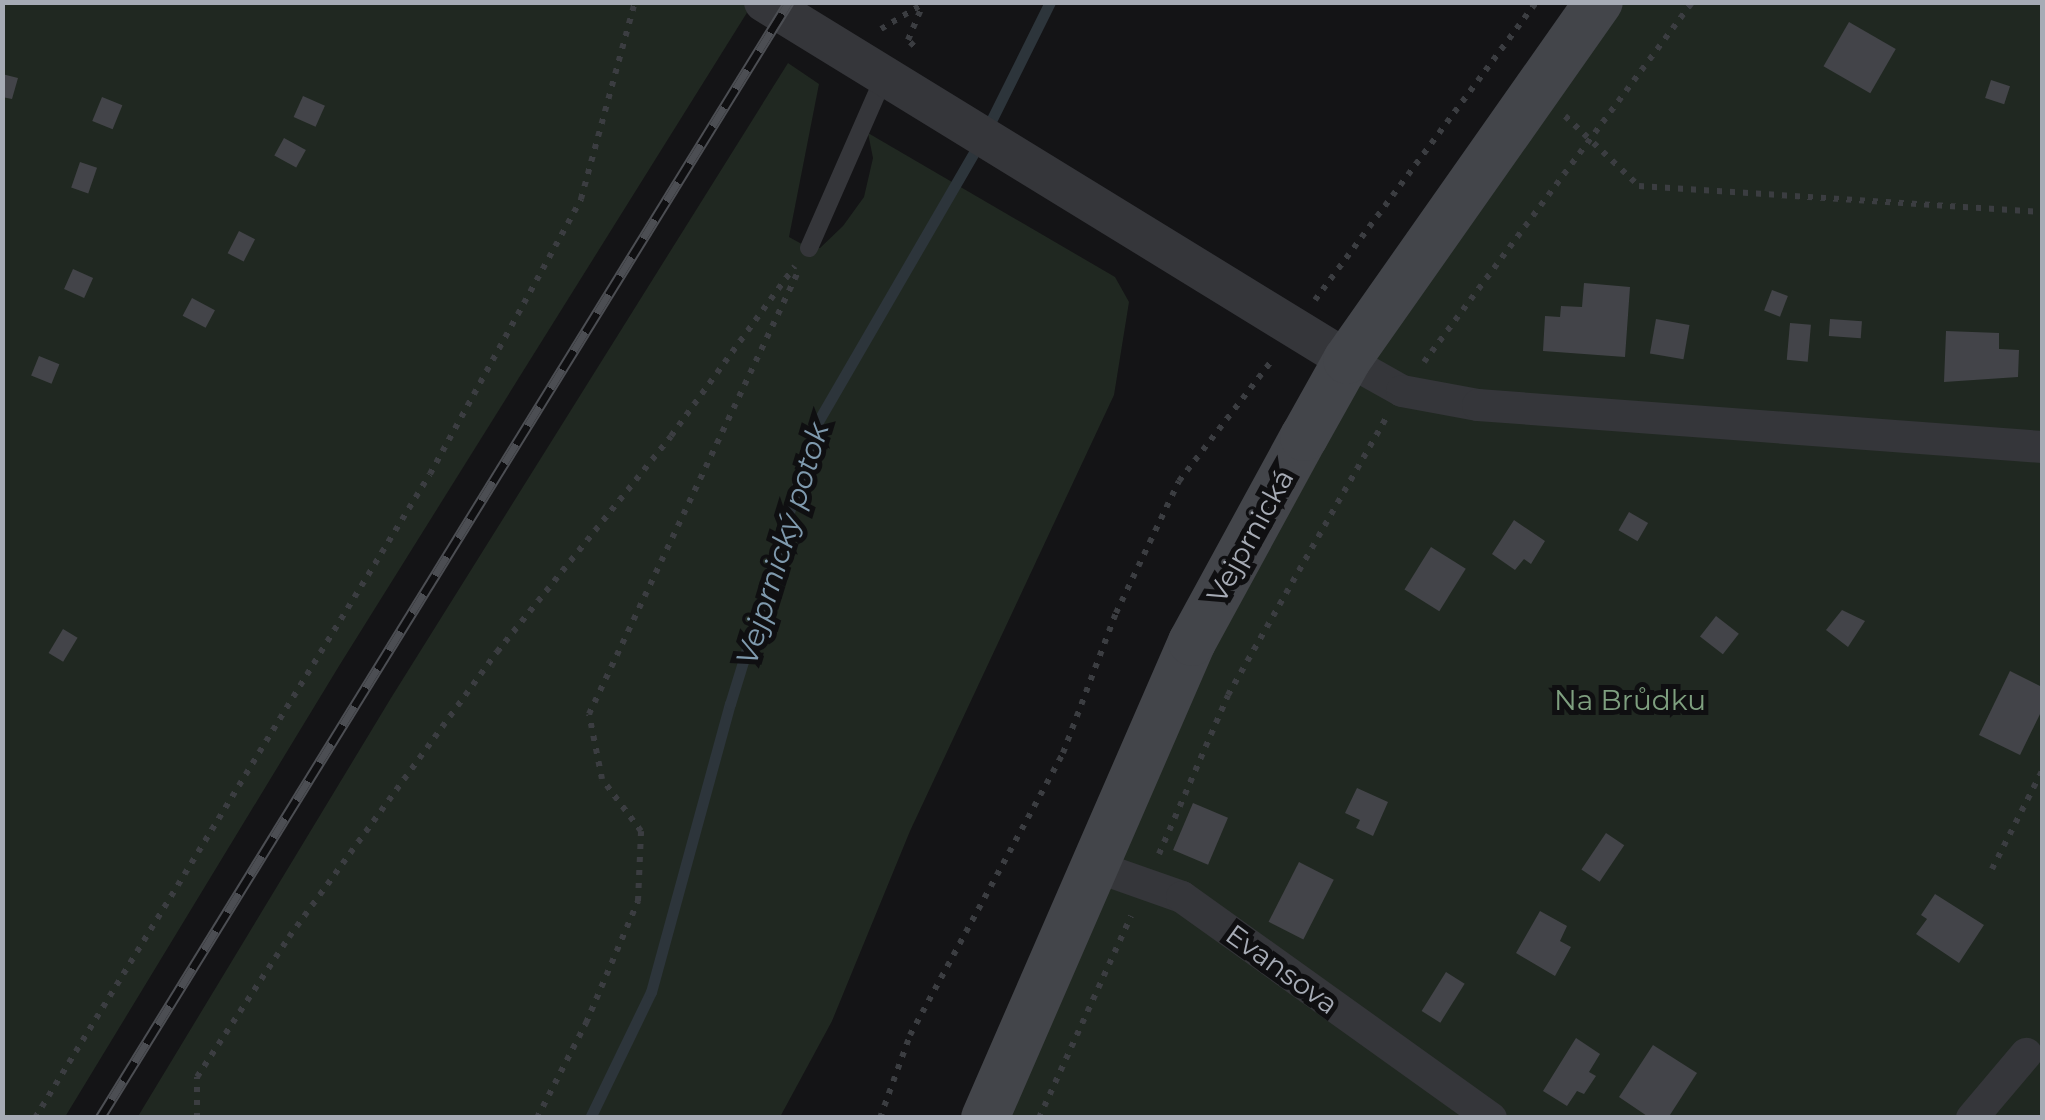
<!DOCTYPE html>
<html>
<head>
<meta charset="utf-8">
<style>
	body { margin:0 }
	#map { position:relative; width:2045px; height:1120px; overflow:hidden; background:#141416; font-family:Montserrat,sans-serif }
	div>[style] { position:absolute }
	[style*='--x'] { left:calc(var(--x)*1px); top:calc(var(--y)*1px); width:calc(var(--w)*1px); rotate:calc(var(--a)*1deg) }
	.green>* { inset:0; background:#202821 }
	.stream>* { height:11px; margin:-5.5px; padding:0 5.5px; transform-origin:5.5px; border-radius:5.5px; background:#2d353b }
	.building>* { inset:0; background:#434449; transform-origin:0 0 }
	.path>* { height:6px; margin-top:-3px; transform-origin:0; background:repeating-linear-gradient(90deg,#3b3d41 0 5px,transparent 0 13px) }
	.service>* { height:18px; margin:-9px; padding:0 9px; transform-origin:9px; border-radius:9px; background:#35363a }
	.minor>* { height:32px; margin:-16px; padding:0 16px; transform-origin:16px; border-radius:16px; background:#35363a }
	.tertiary>* { height:40px; margin:-20px; padding:0 20px; transform-origin:20px; border-radius:20px; background:#35363a }
	.secondary>* { height:48px; margin:-24px; padding:0 24px; transform-origin:24px; border-radius:24px; background:#43454a }
	.rail>* { height:11px; margin-top:-5.5px; transform-origin:0; background:repeating-linear-gradient(90deg,#0f0f11 0 22px,#4c4e53 0 44px); box-sizing:border-box; border-block:2px solid #4c4e53 }
	span { translate:-50% -50%; white-space:nowrap; text-align:center; line-height:1.15; -webkit-text-stroke:10px #0f0f11; paint-order:stroke }
	.street-label { font-size:28px; color:#a6abb5 }
	.park-label { font-size:28px; color:#7e9f7f }
	.water-label { font-size:30px; color:#7f9aae; font-style:italic }
	.frame { position:absolute; inset:0; border:5px solid #a6abb5; pointer-events:none }
</style>
</head>
<body>
<div id="map">
	<div class="green">
		<div style="clip-path:polygon(2px 3px,753px 3px,339px 666px,65px 1117px,3px 1117px)"></div>
		<div style="clip-path:polygon(1599px 3px,2042px 3px,2042px 1117px,985px 1118px,1192px 642px)"></div>
		<div style="clip-path:polygon(788px 63px,819px 84px,789px 237px,809px 248px,820px 248px,843px 226px,864px 197px,873px 158px,868px 133px,1115px 277px,1129px 302px,1114px 395px,910px 831px,832px 1021px,780px 1117px,137px 1118px,391px 698px)"></div>
	</div>
	<div class="stream">
		<div style="--x:590;--y:1118;--w:140;--a:-64.2"></div>
		<div style="--x:651;--y:992;--w:299;--a:-74.7"></div>
		<div style="--x:730;--y:704;--w:292;--a:-72.9"></div>
		<div style="--x:816;--y:425;--w:337;--a:-59.9"></div>
		<div style="--x:985;--y:133;--w:146;--a:-63.6"></div>
	</div>
	<div class="building">
		<div style="left:1849px;top:22px;width:54px;height:51px;rotate:30deg"></div>
		<div style="clip-path:polygon(2px 74px,18px 78px,12px 99px,2px 97px)"></div>
		<div style="left:1991px;top:80px;width:20px;height:19px;rotate:18deg"></div>
		<div style="left:303px;top:96px;width:24px;height:23px;rotate:24deg"></div>
		<div style="left:102px;top:97px;width:22px;height:26px;rotate:22deg"></div>
		<div style="left:284px;top:138px;width:25px;height:20px;rotate:29deg"></div>
		<div style="left:80px;top:162px;width:18px;height:27px;rotate:19deg"></div>
		<div style="left:239px;top:231px;width:18px;height:25px;rotate:27deg"></div>
		<div style="left:73px;top:269px;width:22px;height:22px;rotate:24deg"></div>
		<div style="clip-path:polygon(1584px 283px,1630px 287px,1625px 357px,1543px 351px,1545px 316px,1560px 317px,1561px 306px,1582px 307px)"></div>
		<div style="left:1772px;top:290px;width:17px;height:22px;rotate:21deg"></div>
		<div style="left:192px;top:298px;width:26px;height:20px;rotate:28deg"></div>
		<div style="left:1656px;top:319px;width:34px;height:35px;rotate:10deg"></div>
		<div style="left:1830px;top:319px;width:32px;height:17px;rotate:4deg"></div>
		<div style="left:1790px;top:323px;width:21px;height:37px;rotate:5deg"></div>
		<div style="clip-path:polygon(1946px 331px,1999px 333px,1999px 349px,2019px 350px,2018px 377px,1944px 382px)"></div>
		<div style="left:39px;top:356px;width:22px;height:21px;rotate:22deg"></div>
		<div style="left:1629px;top:512px;width:22px;height:21px;rotate:30deg"></div>
		<div style="clip-path:polygon(1514px 520px,1545px 541px,1531px 564px,1524px 559px,1515px 570px,1492px 554px)"></div>
		<div style="left:1431px;top:547px;width:41px;height:50px;rotate:32deg"></div>
		<div style="clip-path:polygon(1842px 610px,1865px 621px,1848px 647px,1826px 630px)"></div>
		<div style="left:1716px;top:616px;width:29px;height:26px;rotate:38deg"></div>
		<div style="left:63px;top:629px;width:17px;height:28px;rotate:31deg"></div>
		<div style="clip-path:polygon(2010px 671px,2042px 687px,2042px 710px,2020px 755px,1979px 735px)"></div>
		<div style="clip-path:polygon(1357px 788px,1388px 802px,1373px 836px,1356px 828px,1360px 820px,1345px 813px)"></div>
		<div style="left:1193px;top:803px;width:38px;height:51px;rotate:23deg"></div>
		<div style="left:1606px;top:833px;width:22px;height:44px;rotate:34deg"></div>
		<div style="left:1299px;top:862px;width:39px;height:67px;rotate:27deg"></div>
		<div style="clip-path:polygon(1935px 894px,1984px 925px,1959px 963px,1916px 934px,1927px 919px,1921px 915px)"></div>
		<div style="clip-path:polygon(1540px 911px,1567px 926px,1560px 941px,1571px 947px,1555px 976px,1516px 953px)"></div>
		<div style="left:1446px;top:972px;width:22px;height:46px;rotate:32deg"></div>
		<div style="clip-path:polygon(1576px 1038px,1600px 1054px,1589px 1072px,1596px 1076px,1584px 1094px,1577px 1091px,1567px 1106px,1543px 1091px)"></div>
		<div style="clip-path:polygon(1653px 1045px,1697px 1073px,1668px 1118px,1650px 1118px,1619px 1097px)"></div>
	</div>
	<div class="path">
		<div style="--x:881;--y:29;--w:47;--a:-31"></div>
		<div style="--x:914;--y:46;--w:8;--a:-135"></div>
		<div style="--x:908;--y:40;--w:41;--a:-67.2"></div>
		<div style="--x:1565;--y:116;--w:102;--a:43.4"></div>
		<div style="--x:1639;--y:186;--w:404;--a:3.7"></div>
		<div style="--x:1315;--y:300;--w:371;--a:-53.4"></div>
		<div style="--x:1424;--y:362;--w:449;--a:-53.3"></div>
		<div style="--x:1159;--y:854;--w:173;--a:-66.5"></div>
		<div style="--x:1228;--y:695;--w:319;--a:-60.3"></div>
		<div style="--x:1992;--y:869;--w:110;--a:-63"></div>
		<div style="--x:35;--y:1118;--w:755;--a:-58.48"></div>
		<div style="--x:430;--y:474;--w:314;--a:-61.2"></div>
		<div style="--x:581;--y:199;--w:204;--a:-74.7"></div>
		<div style="--x:197;--y:1118;--w:41;--a:-90"></div>
		<div style="--x:197;--y:1077;--w:168;--a:-56.7"></div>
		<div style="--x:289;--y:937;--w:353;--a:-53.9"></div>
		<div style="--x:497;--y:652;--w:277;--a:-51.1"></div>
		<div style="--x:671;--y:436;--w:210;--a:-53.9"></div>
		<div style="--x:537;--y:1118;--w:107;--a:-62.7"></div>
		<div style="--x:586;--y:1023;--w:133;--a:-66.9"></div>
		<div style="--x:638;--y:901;--w:70;--a:-87.5"></div>
		<div style="--x:641;--y:831;--w:65;--a:-126.9"></div>
		<div style="--x:602;--y:779;--w:66;--a:-101.3"></div>
		<div style="--x:589;--y:714;--w:489;--a:-64.7"></div>
		<div style="--x:880;--y:1118;--w:88;--a:-70.1"></div>
		<div style="--x:910;--y:1035;--w:321;--a:-61.5"></div>
		<div style="--x:1063;--y:753;--w:150;--a:-69.3"></div>
		<div style="--x:1116;--y:613;--w:146;--a:-64.5"></div>
		<div style="--x:1179;--y:481;--w:154;--a:-52.4"></div>
		<div style="--x:1039;--y:1118;--w:222;--a:-65.5"></div>
	</div>
	<div class="service">
		<div style="--x:809;--y:248;--w:189;--a:-66.3"></div>
	</div>
	<div class="minor">
		<div style="--x:1347;--y:360;--w:63;--a:29.4"></div>
		<div style="--x:1402;--y:391;--w:77;--a:10.4"></div>
		<div style="--x:1478;--y:405;--w:566;--a:4.26"></div>
		<div style="--x:1094;--y:866;--w:93;--a:19.4"></div>
		<div style="--x:1182;--y:897;--w:380;--a:35.6"></div>
		<div style="--x:1972;--y:1118;--w:84;--a:-49.8"></div>
	</div>
	<div class="tertiary">
		<div style="--x:764;--y:2;--w:684;--a:31.55"></div>
	</div>
	<div class="secondary">
		<div style="--x:985;--y:1118;--w:519;--a:-66.5"></div>
		<div style="--x:1192;--y:642;--w:234;--a:-61.4"></div>
		<div style="--x:1304;--y:437;--w:88;--a:-60.8"></div>
		<div style="--x:1347;--y:360;--w:438;--a:-54.9"></div>
	</div>
	<div class="rail">
		<div style="--x:100;--y:1118;--w:1312;--a:-58.31"></div>
	</div>
	<div class="street-label">
		<span style="left:1250px;top:536px;rotate:-61deg">Vejprnická</span>
		<span style="left:1282px;top:969px;rotate:36deg">Evansova</span>
	</div>
	<div class="park-label">
		<span style="left:1630px;top:700px">Na Brůdku</span>
	</div>
	<div class="water-label">
		<span style="left:783px;top:544px;rotate:-73deg">Vejprnický potok</span>
	</div>
	<div class="frame"></div>
</div>
</body>
</html>
